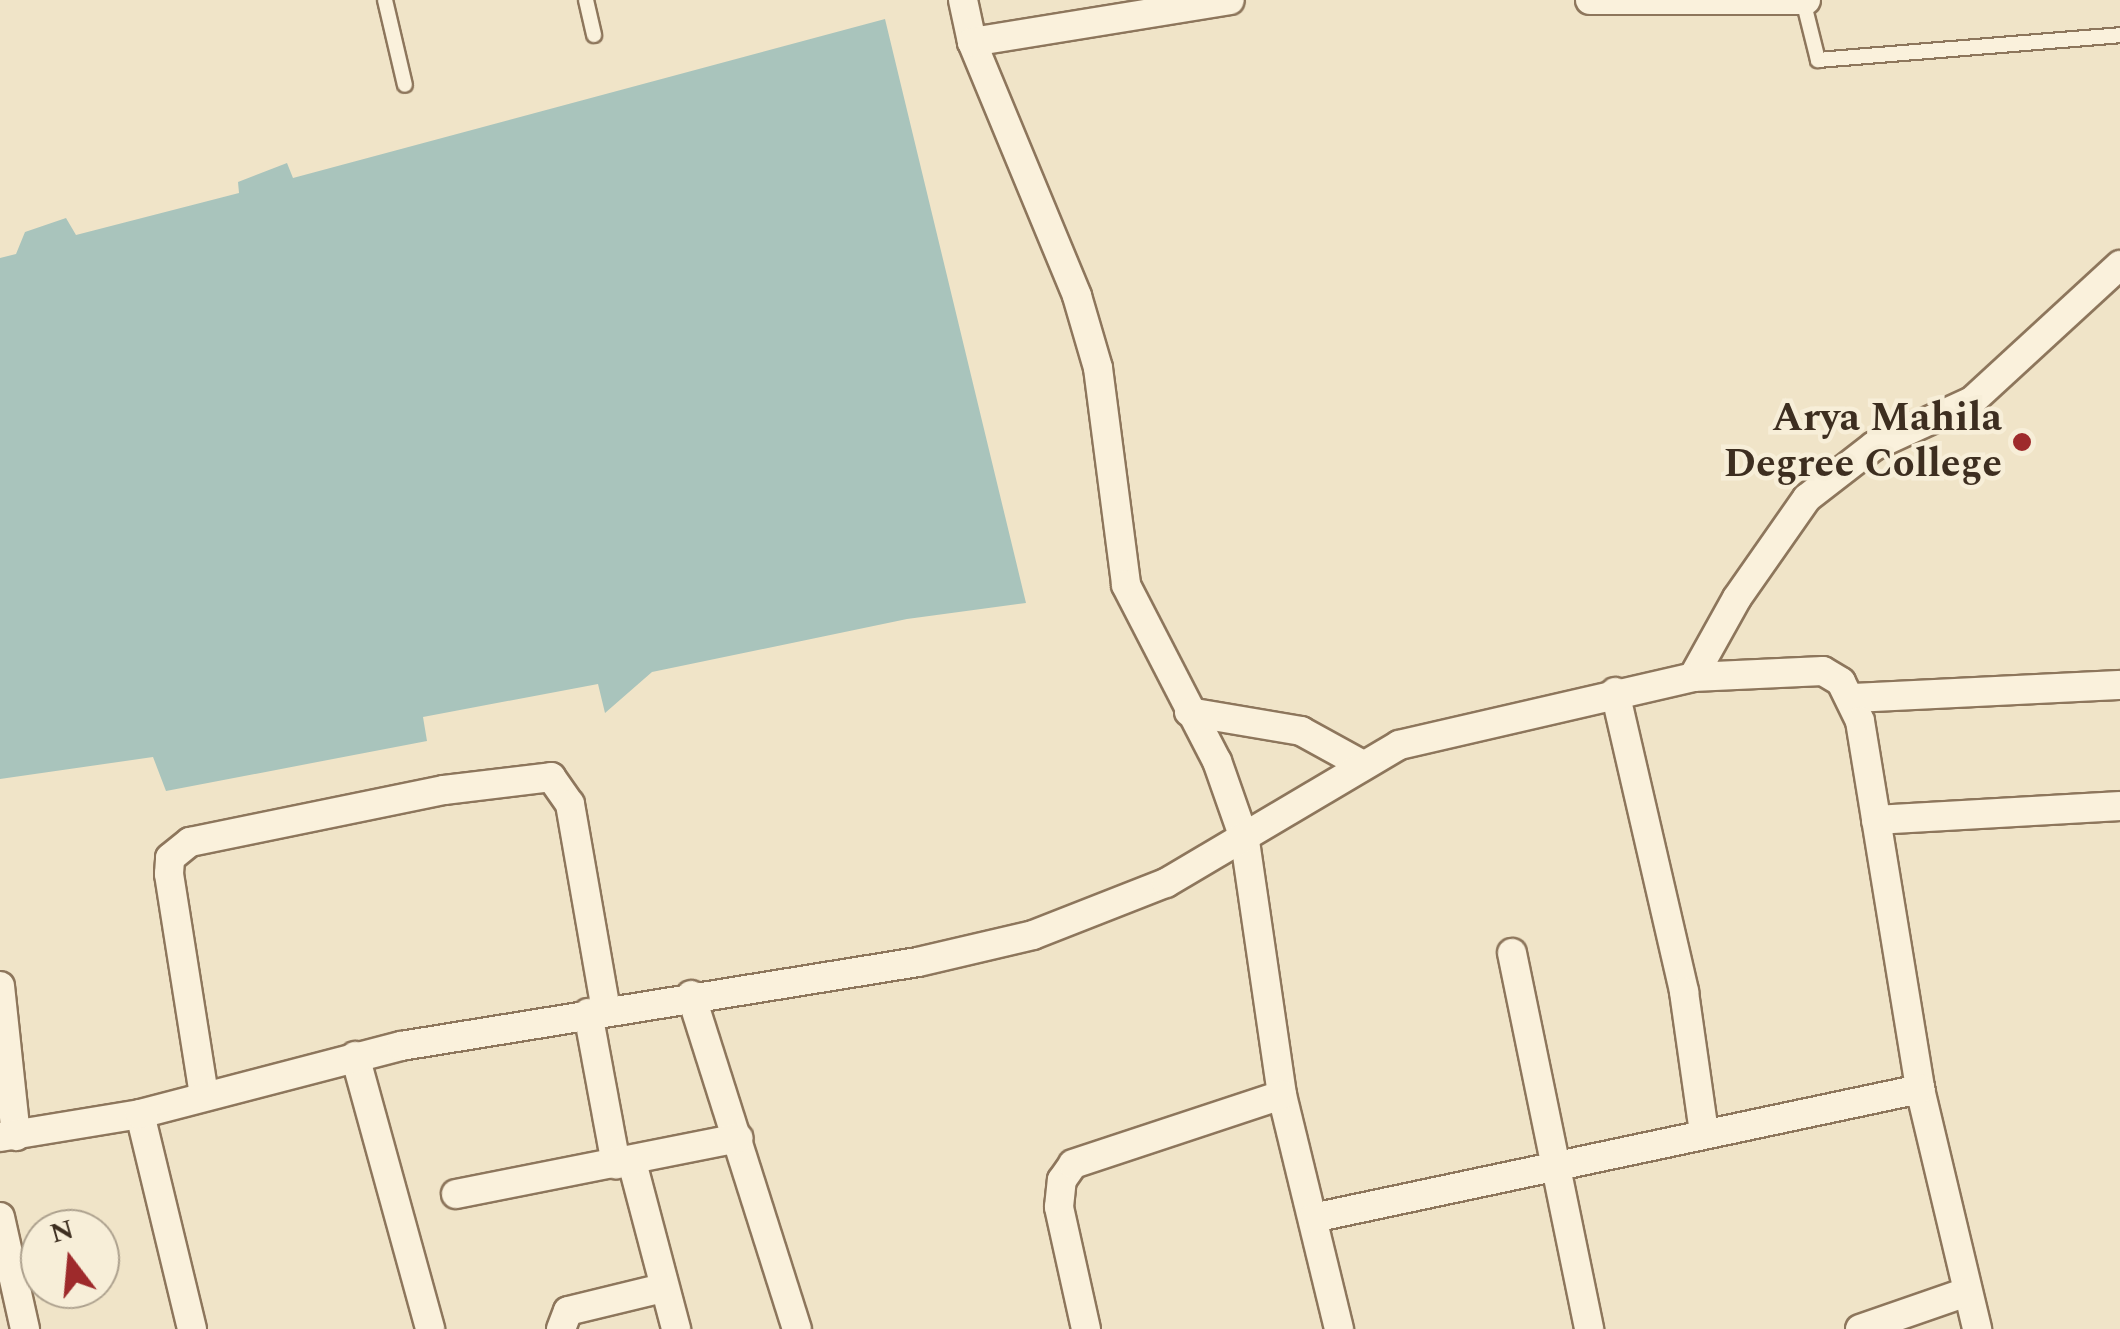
<!DOCTYPE html>
<html>
<head>
<meta charset="utf-8">
<style>
	body { margin:0 }
	#map { position:relative; width:2120px; height:1329px; overflow:hidden; background:#f0e4c8; font-family:Spectral,serif }
	div>[style] { position:absolute }
	[style*='--x'] { left:calc(var(--x)*1px); top:calc(var(--y)*1px); width:calc(var(--w)*1px); rotate:calc(var(--a)*1deg) }
	.water>* { inset:0; background:#a9c4bc }
	.roads { filter:drop-shadow(2px 0 #8d765c) drop-shadow(-2px 0 #8d765c) drop-shadow(0 2px #8d765c) drop-shadow(0 -2px #8d765c) }
	.lane>* { height:14px; margin:-7px; padding:0 7px; transform-origin:7px; border-radius:7px; background:#faf1dc }
	.street>* { height:28px; margin:-14px; padding:0 14px; transform-origin:14px; border-radius:14px; background:#faf1dc }
	.dots>* { width:28px; height:28px; translate:-50% -50%; box-sizing:border-box; border:5px solid #f7eed8; border-radius:50% }
	span { translate:-50% -50%; white-space:nowrap; text-align:center; line-height:1.15; -webkit-text-stroke:9px #f7eed8; paint-order:stroke }
	.poi-label { font-size:40px; color:#3d2e20; font-weight:700 }
	.right { translate:-100% -50%; text-align:right }
	.north { position:absolute; left:20px; top:1209px; width:100px; height:100px; box-sizing:border-box; background:#f7eed8; border:2px solid #ada18e; border-radius:50%; rotate:344deg; font-size:28px; font-weight:700; line-height:40px; text-align:center; color:#3d2e20 }
	.north::after { content:''; display:block; margin:auto; width:35px; height:45px; background:#9e2a2b; clip-path:polygon(50% 0,100% 100%,50% 72%,0 100%) }
</style>
</head>
<body>
<div id="map">
	<div class="water">
		<div style="clip-path:polygon(885px 19px,1026px 603px,907px 619px,652px 672px,605px 713px,598px 684px,423px 717px,427px 741px,166px 791px,153px 757px,0 779px,0 258px,16px 254px,25px 232px,66px 218px,76px 235px,239px 193px,238px 182px,287px 163px,293px 178px)"></div>
	</div>
	<div class="roads">
		<div class="lane">
			<div style="--x:385;--y:0;--w:87;--a:76.8"></div>
			<div style="--x:586;--y:0;--w:36;--a:77"></div>
			<div style="--x:1803;--y:0;--w:62;--a:76"></div>
			<div style="--x:1818;--y:60;--w:303;--a:-4.7"></div>
		</div>
		<div class="street">
			<div style="--x:963;--y:0;--w:43;--a:77.9"></div>
			<div style="--x:972;--y:42;--w:275;--a:67.5"></div>
			<div style="--x:1077;--y:296;--w:75;--a:73.7"></div>
			<div style="--x:1098;--y:368;--w:219;--a:82.6"></div>
			<div style="--x:1126;--y:585;--w:198;--a:62.7"></div>
			<div style="--x:1217;--y:761;--w:85;--a:70.7"></div>
			<div style="--x:1245;--y:841;--w:257;--a:81.7"></div>
			<div style="--x:1282;--y:1095;--w:241;--a:76.3"></div>
			<div style="--x:1590;--y:0;--w:216;--a:0"></div>
			<div style="--x:972;--y:42;--w:261;--a:-9.2"></div>
			<div style="--x:1693;--y:677;--w:90;--a:-60.9"></div>
			<div style="--x:1737;--y:598;--w:122;--a:-55"></div>
			<div style="--x:1807;--y:498;--w:85;--a:-37.8"></div>
			<div style="--x:1874;--y:446;--w:108;--a:-24.7"></div>
			<div style="--x:1972;--y:401;--w:201;--a:-42.6"></div>
			<div style="--x:1615;--y:692;--w:308;--a:77"></div>
			<div style="--x:1684;--y:992;--w:142;--a:81.9"></div>
			<div style="--x:1852;--y:698;--w:268;--a:-2.8"></div>
			<div style="--x:1189;--y:712;--w:114;--a:9.6"></div>
			<div style="--x:1301;--y:731;--w:68;--a:28.8"></div>
			<div style="--x:1876;--y:820;--w:244;--a:-3.3"></div>
			<div style="--x:1512;--y:953;--w:384;--a:78.4"></div>
			<div style="--x:0;--y:986;--w:151;--a:83.9"></div>
			<div style="--x:691;--y:995;--w:350;--a:72.4"></div>
			<div style="--x:588;--y:1013;--w:154;--a:79.5"></div>
			<div style="--x:355;--y:1056;--w:283;--a:74.6"></div>
			<div style="--x:204;--y:1095;--w:224;--a:-99"></div>
			<div style="--x:169;--y:874;--w:16;--a:-86"></div>
			<div style="--x:170;--y:858;--w:26;--a:-39"></div>
			<div style="--x:190;--y:842;--w:259;--a:-11.6"></div>
			<div style="--x:444;--y:790;--w:108;--a:-6.9"></div>
			<div style="--x:551;--y:777;--w:33;--a:55"></div>
			<div style="--x:570;--y:804;--w:209;--a:80.1"></div>
			<div style="--x:140;--y:1114;--w:221;--a:76.4"></div>
			<div style="--x:0;--y:1137;--w:142;--a:-9.3"></div>
			<div style="--x:140;--y:1114;--w:270;--a:-14.6"></div>
			<div style="--x:401;--y:1046;--w:524;--a:-9.23"></div>
			<div style="--x:918;--y:962;--w:118;--a:-13.2"></div>
			<div style="--x:1033;--y:935;--w:143;--a:-21.4"></div>
			<div style="--x:1166;--y:883;--w:271;--a:-30.6"></div>
			<div style="--x:1399;--y:745;--w:302;--a:-13"></div>
			<div style="--x:1693;--y:677;--w:130;--a:-2.6"></div>
			<div style="--x:1823;--y:671;--w:21;--a:31"></div>
			<div style="--x:1841;--y:682;--w:43;--a:64"></div>
			<div style="--x:1860;--y:721;--w:373;--a:80.7"></div>
			<div style="--x:1920;--y:1089;--w:247;--a:76.6"></div>
			<div style="--x:632;--y:1162;--w:173;--a:75.2"></div>
			<div style="--x:456;--y:1194;--w:288;--a:-11.2"></div>
			<div style="--x:0;--y:1217;--w:115;--a:77.4"></div>
			<div style="--x:1313;--y:1218;--w:621;--a:-12"></div>
			<div style="--x:561;--y:1329;--w:19;--a:-69"></div>
			<div style="--x:568;--y:1311;--w:98;--a:-13.6"></div>
			<div style="--x:1086;--y:1329;--w:125;--a:-102.5"></div>
			<div style="--x:1059;--y:1207;--w:27;--a:-84"></div>
			<div style="--x:1062;--y:1180;--w:19;--a:-55"></div>
			<div style="--x:1073;--y:1164;--w:220;--a:-18.3"></div>
			<div style="--x:1860;--y:1329;--w:113;--a:-19.1"></div>
		</div>
	</div>
	<div class="dots">
		<div style="left:2022px;top:442px;background:#9e2a2b"></div>
	</div>
	<div class="poi-label">
		<span class="right" style="left:2002px;top:442px">Arya Mahila<br>Degree College</span>
	</div>
	<div class="north">N</div>
</div>
</body>
</html>
